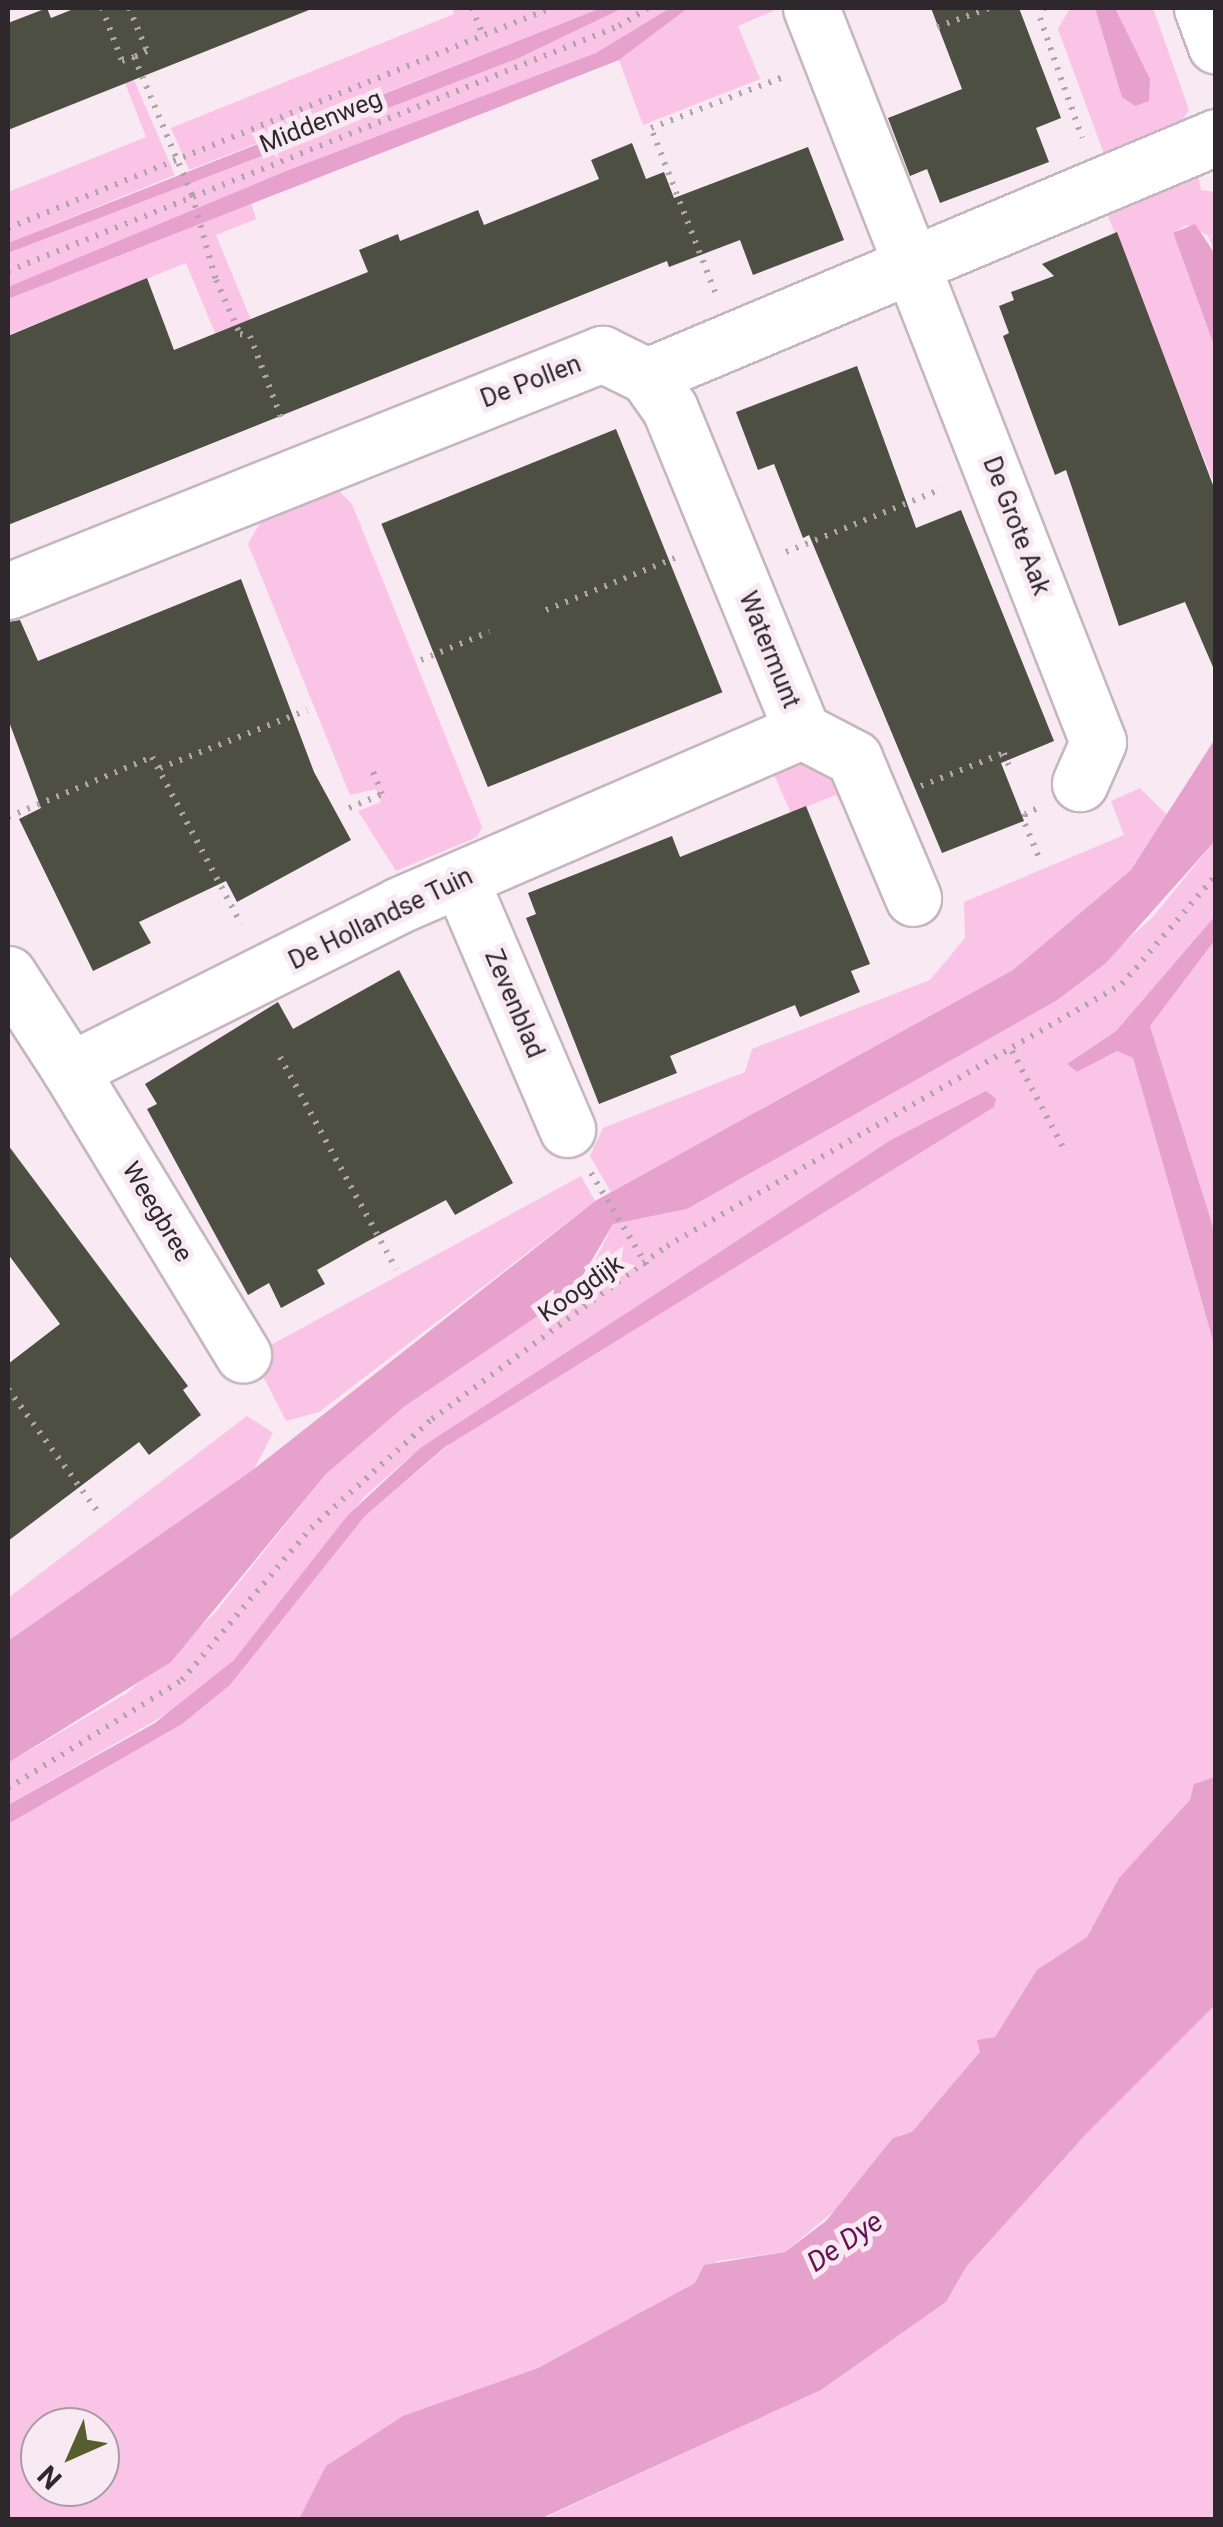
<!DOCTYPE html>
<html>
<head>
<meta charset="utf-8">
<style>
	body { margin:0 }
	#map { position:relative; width:1223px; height:2527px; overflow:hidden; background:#f9e9f2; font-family:Roboto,sans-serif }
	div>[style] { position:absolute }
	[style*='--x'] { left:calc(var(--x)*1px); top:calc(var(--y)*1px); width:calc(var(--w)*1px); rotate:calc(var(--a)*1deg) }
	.green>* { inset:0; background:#fac4e6 }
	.water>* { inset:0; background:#e6a1cd }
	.building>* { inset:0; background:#4c4f42; transform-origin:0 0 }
	.path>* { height:6px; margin-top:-3px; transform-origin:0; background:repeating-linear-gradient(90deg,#b0a4ab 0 2.5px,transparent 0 10.5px) }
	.roads { filter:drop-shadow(2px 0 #c5b6bf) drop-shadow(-2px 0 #c5b6bf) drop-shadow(0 2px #c5b6bf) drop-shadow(0 -2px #c5b6bf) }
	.minor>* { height:55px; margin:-27.5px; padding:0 27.5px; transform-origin:27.5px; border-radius:27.5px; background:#fff }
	span { translate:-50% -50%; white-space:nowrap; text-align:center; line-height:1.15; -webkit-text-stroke:10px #f9e9f2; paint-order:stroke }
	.street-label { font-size:25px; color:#2e282c }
	.water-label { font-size:28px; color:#63134e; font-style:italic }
	.frame { position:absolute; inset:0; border:10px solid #2e282c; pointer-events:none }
	.north { position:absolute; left:20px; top:2407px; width:100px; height:100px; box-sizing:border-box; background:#f9e9f2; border:2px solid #a89ca3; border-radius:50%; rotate:225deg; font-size:28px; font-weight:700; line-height:40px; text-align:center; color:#2e282c }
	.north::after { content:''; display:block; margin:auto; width:35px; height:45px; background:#575e2d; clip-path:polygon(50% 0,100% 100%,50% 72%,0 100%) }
</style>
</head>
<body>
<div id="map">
	<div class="green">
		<div style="clip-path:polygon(452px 8px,601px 8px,189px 170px,171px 128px,454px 14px)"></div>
		<div style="clip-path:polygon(623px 8px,670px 8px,597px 53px,8px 287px,8px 253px,519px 58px)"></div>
		<div style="clip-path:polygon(688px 8px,780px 8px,738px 26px,760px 79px,643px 125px,619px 60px)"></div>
		<div style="clip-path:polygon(1070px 8px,1095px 8px,1106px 40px,1150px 79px,1115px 8px,1153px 8px,1189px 110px,1177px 128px,1104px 154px,1058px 29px)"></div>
		<div style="clip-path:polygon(134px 80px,175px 175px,8px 243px,8px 192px,146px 137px,125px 83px)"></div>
		<div style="clip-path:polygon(1198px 175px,1201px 190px,1215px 192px,1215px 254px,1208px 235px,1186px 225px,1173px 234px,1215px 348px,1215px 486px,1106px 211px)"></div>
		<div style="clip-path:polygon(251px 203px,256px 219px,216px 235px,251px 320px,215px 333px,186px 263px,8px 335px,8px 299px)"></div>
		<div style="clip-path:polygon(339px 491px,352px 504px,482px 827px,477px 837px,396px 871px,358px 811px,381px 802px,376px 789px,350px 795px,248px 544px,260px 523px)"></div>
		<div style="clip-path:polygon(816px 759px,859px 799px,842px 805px,836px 795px,791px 813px,774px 775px)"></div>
		<div style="clip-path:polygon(1140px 788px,1167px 815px,1131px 870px,1013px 970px,611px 1192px,590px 1156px,603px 1128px,745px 1072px,752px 1049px,930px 980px,965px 938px,964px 902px,1124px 835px,1111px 801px)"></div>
		<div style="clip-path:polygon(evenodd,1215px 841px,1215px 916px,1116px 1031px,1067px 1064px,1077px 1072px,1117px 1051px,1133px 1058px,1215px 1348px,1215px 1777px,1119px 1878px,1087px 1937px,1037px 1971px,995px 2037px,978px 2040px,981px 2052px,912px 2133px,900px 2135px,853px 2195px,785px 2252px,717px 2261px,695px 2283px,538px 2368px,403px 2417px,327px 2466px,299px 2519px,8px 2519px,8px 1824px,182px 1724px,230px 1685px,365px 1516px,465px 1431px,996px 1097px,986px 1092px,746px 1235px,420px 1448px,365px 1496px,234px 1660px,184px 1704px,8px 1805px,8px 1763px,127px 1693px,214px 1614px,326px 1474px,405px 1406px,586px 1280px,613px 1224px,687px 1209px,1056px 1001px,1151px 919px,1215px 841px,40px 2427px,100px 2427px,100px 2487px,40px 2487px,40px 2427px)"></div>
		<div style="clip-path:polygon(1215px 940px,1215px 1233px,1150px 1026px)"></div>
		<div style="clip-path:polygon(581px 1176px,595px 1201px,319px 1412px,286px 1421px,264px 1378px,269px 1346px)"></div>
		<div style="clip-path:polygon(247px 1416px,273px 1433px,254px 1469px,8px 1641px,8px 1598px)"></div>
		<div style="clip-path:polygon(1215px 2005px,1215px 2519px,540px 2520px,821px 2390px,946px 2302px,966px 2267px,1087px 2133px)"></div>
	</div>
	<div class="water">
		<div style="clip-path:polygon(601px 8px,623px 8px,519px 58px,8px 253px,8px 243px)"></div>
		<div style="clip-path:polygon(670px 8px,688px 8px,619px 60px,8px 299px,8px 287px,289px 170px,596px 53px)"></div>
		<div style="clip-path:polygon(1095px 8px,1115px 8px,1150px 79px,1149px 101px,1135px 106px,1122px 97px)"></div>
		<div style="clip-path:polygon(1195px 224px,1215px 254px,1215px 348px,1173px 233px)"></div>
		<div style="clip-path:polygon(1215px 739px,1215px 841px,1106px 963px,1056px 1001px,687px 1209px,613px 1224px,573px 1292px,405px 1406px,326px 1474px,171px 1662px,8px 1763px,8px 1641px,254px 1469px,595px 1201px,1013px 970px,1131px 870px)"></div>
		<div style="clip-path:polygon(1215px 916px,1215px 940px,1150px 1026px,1215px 1233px,1215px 1348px,1133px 1058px,1117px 1051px,1077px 1072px,1067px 1064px,1116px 1031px)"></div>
		<div style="clip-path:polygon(986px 1091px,996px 1098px,994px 1107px,445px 1447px,365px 1516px,230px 1685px,182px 1724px,8px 1824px,8px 1805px,155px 1723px,234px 1660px,348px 1515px,420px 1448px,891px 1140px)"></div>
		<div style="clip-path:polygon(1215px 1777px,1215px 2005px,1087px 2133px,966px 2267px,946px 2302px,821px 2390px,540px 2519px,299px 2519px,326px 2466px,403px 2416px,538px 2368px,695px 2283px,704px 2265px,785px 2252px,826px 2221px,893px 2138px,912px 2132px,980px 2052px,977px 2040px,995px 2037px,1037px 1970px,1087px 1937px,1119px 1878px,1190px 1800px,1194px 1784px)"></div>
	</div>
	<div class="building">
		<div style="clip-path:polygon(47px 8px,51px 18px,76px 8px,309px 10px,8px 130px,8px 23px)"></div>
		<div style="clip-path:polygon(931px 8px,1019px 8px,1061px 118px,1036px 128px,1049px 162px,940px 203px,927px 169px,910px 176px,888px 118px,962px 89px)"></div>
		<div style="clip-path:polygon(632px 143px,646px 179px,664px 172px,674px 198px,808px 147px,844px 240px,753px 275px,740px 240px,669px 267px,667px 261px,8px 525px,8px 336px,147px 278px,174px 350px,368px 272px,359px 250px,398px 234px,400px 241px,478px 210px,484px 225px,599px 179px,591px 160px)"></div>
		<div style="clip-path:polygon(1117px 232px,1216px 493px,1216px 674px,1185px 602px,1119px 626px,1066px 470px,1055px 475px,1003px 336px,1009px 333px,999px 306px,1014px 300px,1011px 292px,1054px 276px,1042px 264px)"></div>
		<div style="clip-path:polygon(857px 366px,916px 528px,961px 510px,1054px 741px,1001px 763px,1024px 821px,942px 853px,809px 535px,803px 538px,774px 464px,758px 470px,736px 412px)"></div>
		<div style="left:616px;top:429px;width:284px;height:253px;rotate:68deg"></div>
		<div style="clip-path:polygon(241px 579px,314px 772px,351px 840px,237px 902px,226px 881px,139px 922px,151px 943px,93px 971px,19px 819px,41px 808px,8px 719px,8px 622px,20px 620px,38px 661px)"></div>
		<div style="clip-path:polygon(806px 806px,870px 964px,851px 971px,860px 992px,800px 1017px,795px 1005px,670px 1056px,677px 1073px,599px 1104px,526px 918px,536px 914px,528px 893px,672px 836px,680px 857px)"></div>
		<div style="clip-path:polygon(399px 970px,513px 1183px,455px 1215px,446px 1200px,368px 1241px,317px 1270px,325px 1284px,281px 1308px,269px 1283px,248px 1295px,147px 1109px,157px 1104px,145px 1084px,278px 1002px,293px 1029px)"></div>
		<div style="clip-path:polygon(8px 1145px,188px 1386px,183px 1390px,201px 1415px,149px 1455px,139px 1442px,8px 1541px,8px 1364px,60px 1324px,8px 1254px)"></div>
	</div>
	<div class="path">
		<div style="--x:102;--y:8;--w:57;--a:69.3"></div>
		<div style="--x:122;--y:61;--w:13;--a:-18"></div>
		<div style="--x:129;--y:8;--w:47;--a:67.3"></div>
		<div style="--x:147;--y:51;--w:14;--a:155"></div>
		<div style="--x:134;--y:57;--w:150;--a:67.2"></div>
		<div style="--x:192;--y:195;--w:88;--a:74.2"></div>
		<div style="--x:216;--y:280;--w:59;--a:66"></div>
		<div style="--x:240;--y:334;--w:10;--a:11"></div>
		<div style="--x:250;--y:336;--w:90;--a:69.1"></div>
		<div style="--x:472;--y:8;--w:31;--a:68"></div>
		<div style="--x:1044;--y:8;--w:11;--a:112"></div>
		<div style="--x:1040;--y:18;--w:127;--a:70.7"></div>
		<div style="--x:937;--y:27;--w:55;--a:-20.1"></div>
		<div style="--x:8;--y:228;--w:586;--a:-22.06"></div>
		<div style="--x:8;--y:271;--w:658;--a:-21.85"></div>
		<div style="--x:619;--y:26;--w:34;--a:-32"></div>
		<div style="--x:715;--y:292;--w:176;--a:-111.3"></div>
		<div style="--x:651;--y:128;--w:142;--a:-21.1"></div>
		<div style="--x:786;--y:552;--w:168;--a:-22"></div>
		<div style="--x:546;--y:610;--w:139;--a:-22"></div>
		<div style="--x:421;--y:660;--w:74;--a:-22.4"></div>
		<div style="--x:160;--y:768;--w:158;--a:-21.5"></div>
		<div style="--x:921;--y:786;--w:89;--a:-21.7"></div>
		<div style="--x:1004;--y:753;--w:14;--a:69"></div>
		<div style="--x:349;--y:808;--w:36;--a:-23"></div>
		<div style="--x:382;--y:794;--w:29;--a:-112"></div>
		<div style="--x:1036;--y:809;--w:12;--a:156"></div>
		<div style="--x:1025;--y:814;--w:10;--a:90"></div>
		<div style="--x:1025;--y:824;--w:41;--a:67.2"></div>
		<div style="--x:8;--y:817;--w:156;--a:-22.6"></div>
		<div style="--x:152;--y:757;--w:189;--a:61.9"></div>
		<div style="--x:1012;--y:1051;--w:113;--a:62.1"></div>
		<div style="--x:280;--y:1057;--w:242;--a:61.3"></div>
		<div style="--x:591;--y:1173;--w:109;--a:58.9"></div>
		<div style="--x:8;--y:1389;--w:157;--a:53.8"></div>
		<div style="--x:8;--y:1788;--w:205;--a:-31.8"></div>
		<div style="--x:182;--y:1680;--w:199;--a:-49.7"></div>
		<div style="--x:311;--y:1528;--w:163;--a:-42"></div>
		<div style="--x:432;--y:1419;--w:292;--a:-36.4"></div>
		<div style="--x:667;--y:1246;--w:525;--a:-29.93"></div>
		<div style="--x:1122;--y:984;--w:144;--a:-49.2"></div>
	</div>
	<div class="roads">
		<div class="minor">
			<div style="--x:811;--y:8;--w:788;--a:68.64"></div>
			<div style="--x:1098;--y:742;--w:45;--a:113.7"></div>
			<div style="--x:1202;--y:8;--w:40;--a:69.8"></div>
			<div style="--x:647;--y:376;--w:40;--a:55.1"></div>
			<div style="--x:670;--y:409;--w:348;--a:67.7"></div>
			<div style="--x:802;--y:731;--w:59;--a:27.4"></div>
			<div style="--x:854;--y:758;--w:152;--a:67.1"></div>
			<div style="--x:8;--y:591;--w:640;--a:-21.75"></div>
			<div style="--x:602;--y:354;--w:50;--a:26.1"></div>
			<div style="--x:647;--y:376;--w:617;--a:-22.78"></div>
			<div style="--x:460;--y:879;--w:272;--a:66.8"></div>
			<div style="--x:8;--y:974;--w:114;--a:57.1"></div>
			<div style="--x:70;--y:1070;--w:368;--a:-26.6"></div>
			<div style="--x:399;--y:905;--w:439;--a:-23.4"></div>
			<div style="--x:70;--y:1070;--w:333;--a:58.7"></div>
		</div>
	</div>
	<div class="street-label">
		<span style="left:321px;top:122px;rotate:-22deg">Middenweg</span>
		<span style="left:531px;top:382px;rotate:-21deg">De Pollen</span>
		<span style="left:1016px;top:526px;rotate:69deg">De Grote Aak</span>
		<span style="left:769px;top:650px;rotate:68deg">Watermunt</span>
		<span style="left:381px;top:919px;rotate:-26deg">De Hollandse Tuin</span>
		<span style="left:514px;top:1004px;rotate:67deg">Zevenblad</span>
		<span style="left:157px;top:1212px;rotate:59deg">Weegbree</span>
		<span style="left:581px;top:1289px;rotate:-35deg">Koogdijk</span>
	</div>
	<div class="water-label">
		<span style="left:845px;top:2242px;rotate:-34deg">De Dye</span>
	</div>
	<div class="frame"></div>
	<div class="north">N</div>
</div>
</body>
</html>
